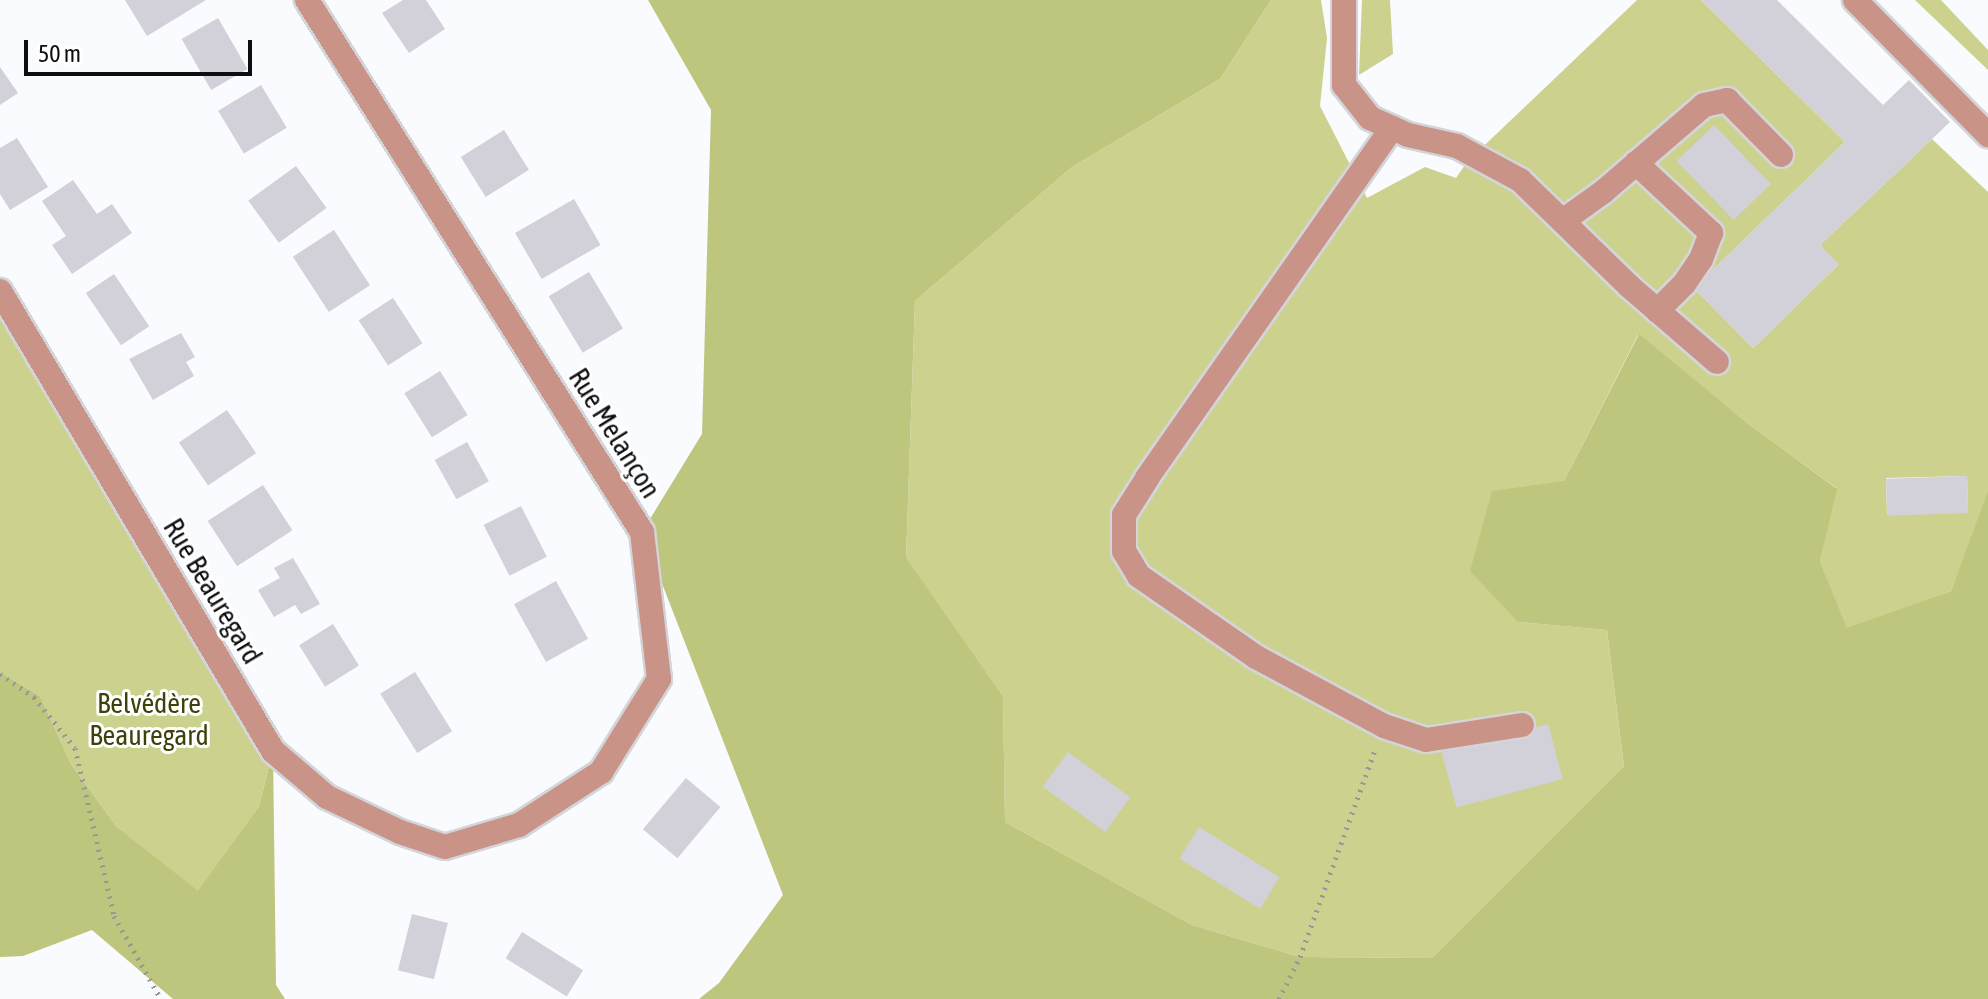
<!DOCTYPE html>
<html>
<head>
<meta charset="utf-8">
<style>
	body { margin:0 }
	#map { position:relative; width:1988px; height:999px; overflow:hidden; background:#f9fbfe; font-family:"Asap Condensed",sans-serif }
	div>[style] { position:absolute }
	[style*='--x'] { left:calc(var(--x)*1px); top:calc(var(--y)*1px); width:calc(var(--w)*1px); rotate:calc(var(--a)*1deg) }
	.green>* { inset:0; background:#ccd28e }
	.forest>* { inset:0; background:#bec57d }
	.building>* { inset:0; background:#d2d0d8; transform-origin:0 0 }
	.path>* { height:5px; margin-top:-2.5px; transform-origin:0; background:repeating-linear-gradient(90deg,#959799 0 2px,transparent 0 8px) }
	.roads { filter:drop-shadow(2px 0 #d3d5d8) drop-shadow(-2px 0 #d3d5d8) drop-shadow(0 2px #d3d5d8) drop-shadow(0 -2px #d3d5d8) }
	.minor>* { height:24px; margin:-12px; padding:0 12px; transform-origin:12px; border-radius:12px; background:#ca9387 }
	span { translate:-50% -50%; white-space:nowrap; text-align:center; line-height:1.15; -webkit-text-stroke:6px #fff; paint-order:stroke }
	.street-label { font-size:28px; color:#0c0e10 }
	.park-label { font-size:28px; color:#3e4108 }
	.scale { position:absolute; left:24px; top:40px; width:228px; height:36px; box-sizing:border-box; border:4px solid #0c0e10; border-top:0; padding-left:10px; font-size:24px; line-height:28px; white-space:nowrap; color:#0c0e10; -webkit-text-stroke:6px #fff; paint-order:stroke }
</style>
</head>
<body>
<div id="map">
	<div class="green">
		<div style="clip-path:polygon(evenodd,1271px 0,1321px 0,1327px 38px,1320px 106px,1367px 198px,1425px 167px,1456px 178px,1467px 162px,1637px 0,1701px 0,1845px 142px,1694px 288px,1753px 348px,1838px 265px,1820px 245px,1932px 139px,1988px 192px,1988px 494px,1951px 591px,1847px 629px,1820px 561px,1836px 488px,1746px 422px,1638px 335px,1564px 481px,1518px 622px,1607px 630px,1624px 766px,1432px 958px,1300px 957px,1192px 925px,1005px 822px,1003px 696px,906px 559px,915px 301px,1072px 167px,1220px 79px,1271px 0,1967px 476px,1968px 512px,1887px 514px,1886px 478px,1967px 476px)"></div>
		<div style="clip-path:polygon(1362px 0,1390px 0,1393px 54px,1359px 75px)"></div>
		<div style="clip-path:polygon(1915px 0,1941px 0,1988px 50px,1988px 70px)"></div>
		<div style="clip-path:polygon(0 291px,273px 751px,259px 806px,198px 892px,116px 826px,71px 764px,40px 696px,0 672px)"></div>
	</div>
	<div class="forest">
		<div style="clip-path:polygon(648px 0,1271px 0,1220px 79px,1072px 167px,915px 301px,906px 558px,1003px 696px,1005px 822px,1192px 925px,1300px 957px,1432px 958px,1624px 766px,1607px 630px,1518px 622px,1470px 571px,1492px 491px,1564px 481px,1639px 334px,1746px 422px,1837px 489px,1820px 561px,1847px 628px,1951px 591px,1988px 491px,1988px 999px,699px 999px,719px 983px,783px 895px,642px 532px,702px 434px,711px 110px)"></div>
		<div style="clip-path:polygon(0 672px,40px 696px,71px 764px,116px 826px,198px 891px,259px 806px,273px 751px,276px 985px,285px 999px,173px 999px,92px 930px,23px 956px,0 957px)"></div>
	</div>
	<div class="building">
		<div style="clip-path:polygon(125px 0,206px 0,147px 36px)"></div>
		<div style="clip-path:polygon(403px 0,426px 0,445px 29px,409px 53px,382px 13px)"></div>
		<div style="clip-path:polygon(1701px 0,1777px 0,1883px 105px,1909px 80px,1950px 122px,1820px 245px,1839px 264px,1753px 348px,1694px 288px,1845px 142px)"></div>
		<div style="left:218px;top:18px;width:59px;height:42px;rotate:60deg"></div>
		<div style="clip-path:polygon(0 67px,18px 93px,0 105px)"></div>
		<div style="left:261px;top:85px;width:50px;height:50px;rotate:59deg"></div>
		<div style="left:1714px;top:125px;width:82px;height:52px;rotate:46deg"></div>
		<div style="left:504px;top:130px;width:47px;height:51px;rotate:58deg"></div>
		<div style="clip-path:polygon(17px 138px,48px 187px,10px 210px,0 194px,0 148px)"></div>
		<div style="left:296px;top:166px;width:52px;height:59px;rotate:54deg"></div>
		<div style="clip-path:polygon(73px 180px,97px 214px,112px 204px,132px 233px,72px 274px,52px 245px,66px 236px,42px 201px)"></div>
		<div style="left:574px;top:199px;width:53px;height:68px;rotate:60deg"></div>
		<div style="left:334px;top:230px;width:66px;height:49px;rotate:57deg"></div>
		<div style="left:589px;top:272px;width:66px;height:47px;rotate:59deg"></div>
		<div style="left:114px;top:274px;width:63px;height:34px;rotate:56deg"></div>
		<div style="left:393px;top:298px;width:54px;height:41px;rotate:57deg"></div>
		<div style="clip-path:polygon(181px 333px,195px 357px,186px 362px,194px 376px,153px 400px,129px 359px)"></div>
		<div style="left:440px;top:371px;width:52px;height:42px;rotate:58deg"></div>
		<div style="left:227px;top:410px;width:52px;height:58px;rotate:56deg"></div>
		<div style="left:467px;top:442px;width:45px;height:37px;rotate:61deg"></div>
		<div style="left:1967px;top:476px;width:37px;height:81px;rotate:88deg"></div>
		<div style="left:263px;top:485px;width:54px;height:66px;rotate:57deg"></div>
		<div style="left:521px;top:506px;width:57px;height:42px;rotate:63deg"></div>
		<div style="clip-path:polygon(293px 558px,320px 604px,301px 614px,295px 605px,274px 617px,258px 590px,280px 578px,274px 568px)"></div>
		<div style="left:556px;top:581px;width:66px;height:48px;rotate:61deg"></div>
		<div style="left:333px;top:624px;width:49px;height:40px;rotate:58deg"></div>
		<div style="left:415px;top:672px;width:70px;height:41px;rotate:58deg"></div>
		<div style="left:1548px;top:724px;width:57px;height:110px;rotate:75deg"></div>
		<div style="left:1068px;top:752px;width:77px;height:43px;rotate:36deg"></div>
		<div style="left:686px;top:778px;width:45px;height:67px;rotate:40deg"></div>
		<div style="left:1199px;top:827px;width:95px;height:37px;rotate:32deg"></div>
		<div style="left:412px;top:914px;width:37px;height:58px;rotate:14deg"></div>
		<div style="left:522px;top:932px;width:72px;height:31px;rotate:32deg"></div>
	</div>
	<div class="path">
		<div style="--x:0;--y:674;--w:41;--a:34.1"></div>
		<div style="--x:34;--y:697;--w:65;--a:51.2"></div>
		<div style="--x:75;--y:748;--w:172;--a:76.9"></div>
		<div style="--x:114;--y:916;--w:95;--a:60.5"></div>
		<div style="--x:1279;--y:999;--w:47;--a:-63.4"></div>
		<div style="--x:1300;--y:957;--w:220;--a:-70.1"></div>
	</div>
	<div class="roads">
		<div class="minor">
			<div style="--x:1344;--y:0;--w:85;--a:90"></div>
			<div style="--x:1344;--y:85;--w:42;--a:51.8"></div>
			<div style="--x:1370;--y:118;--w:42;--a:24.1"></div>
			<div style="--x:1408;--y:135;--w:50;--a:12.7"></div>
			<div style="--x:1457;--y:146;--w:72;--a:28.4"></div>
			<div style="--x:1520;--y:180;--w:152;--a:44.2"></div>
			<div style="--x:1629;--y:286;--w:116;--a:40.8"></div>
			<div style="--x:1855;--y:0;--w:190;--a:45.4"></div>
			<div style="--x:1392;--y:128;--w:426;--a:125"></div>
			<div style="--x:1148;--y:477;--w:45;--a:122.3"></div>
			<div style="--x:1124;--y:515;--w:36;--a:90"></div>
			<div style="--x:1124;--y:551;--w:29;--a:59"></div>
			<div style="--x:1139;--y:576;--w:142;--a:34.7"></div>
			<div style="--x:1256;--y:657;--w:145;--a:28.3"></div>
			<div style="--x:1384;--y:726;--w:44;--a:18.4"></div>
			<div style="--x:1426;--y:740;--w:97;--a:-8.9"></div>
			<div style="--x:1636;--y:163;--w:103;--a:43"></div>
			<div style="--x:1711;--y:233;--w:28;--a:111"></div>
			<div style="--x:1701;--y:259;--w:30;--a:124"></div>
			<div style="--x:1684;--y:284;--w:38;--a:135"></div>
			<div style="--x:1564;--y:220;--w:48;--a:-35.7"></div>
			<div style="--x:1603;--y:192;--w:133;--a:-40.7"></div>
			<div style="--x:1704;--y:105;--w:24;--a:-12"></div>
			<div style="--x:1727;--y:100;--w:77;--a:45.5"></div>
			<div style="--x:0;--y:291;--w:535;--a:59.31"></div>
			<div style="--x:273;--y:751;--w:71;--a:40.4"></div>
			<div style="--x:327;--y:797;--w:81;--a:25.6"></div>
			<div style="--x:400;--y:832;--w:47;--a:18.4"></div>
			<div style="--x:445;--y:847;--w:77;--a:-16.6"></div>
			<div style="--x:519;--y:825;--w:98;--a:-32.9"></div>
			<div style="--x:601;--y:772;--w:110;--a:-58.1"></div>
			<div style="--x:659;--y:679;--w:148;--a:-96.6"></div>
			<div style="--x:642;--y:532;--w:629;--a:-122.2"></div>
		</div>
	</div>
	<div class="street-label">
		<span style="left:615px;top:433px;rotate:58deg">Rue Melançon</span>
		<span style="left:213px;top:591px;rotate:59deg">Rue Beauregard</span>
	</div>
	<div class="park-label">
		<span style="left:149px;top:719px">Belvédère<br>Beauregard</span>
	</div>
	<div class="scale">50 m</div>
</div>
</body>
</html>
